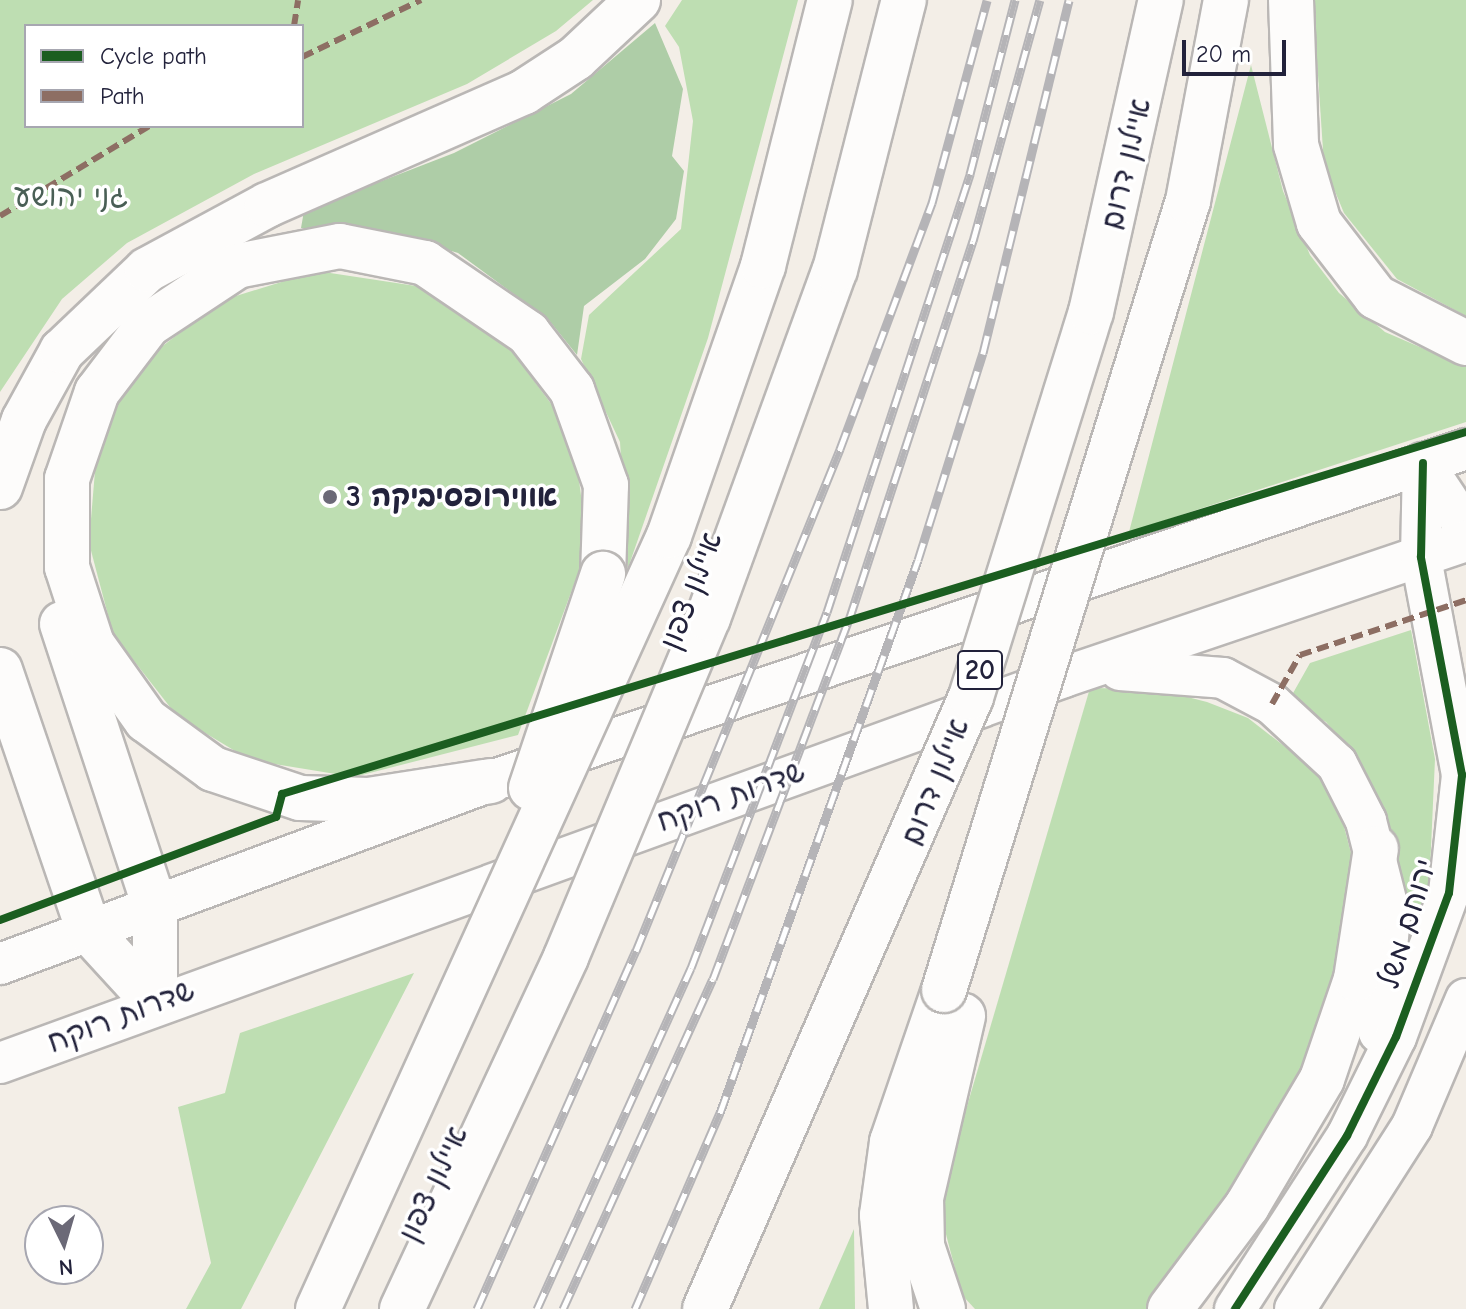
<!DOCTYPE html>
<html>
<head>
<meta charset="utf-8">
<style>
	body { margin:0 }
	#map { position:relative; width:1466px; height:1309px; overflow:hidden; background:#f3eee7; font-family:"Comic Neue","Playpen Sans Hebrew",sans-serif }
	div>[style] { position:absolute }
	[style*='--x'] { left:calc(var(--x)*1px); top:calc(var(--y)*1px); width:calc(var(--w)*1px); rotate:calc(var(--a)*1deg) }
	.green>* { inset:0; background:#bedeb2 }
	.forest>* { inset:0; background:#aecda7 }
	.roads { filter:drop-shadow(2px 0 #bab7b5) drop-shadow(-2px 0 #bab7b5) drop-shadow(0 2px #bab7b5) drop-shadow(0 -2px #bab7b5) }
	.secondary>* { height:40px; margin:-20px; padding:0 20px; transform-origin:20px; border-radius:20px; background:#fdfcfb }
	.highway>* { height:44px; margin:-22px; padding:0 22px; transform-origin:22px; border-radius:22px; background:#fdfcfb }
	.rail>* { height:9px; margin-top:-4.5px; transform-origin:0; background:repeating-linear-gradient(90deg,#fff 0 18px,#b5b4b7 0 36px); box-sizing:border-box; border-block:2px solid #b5b4b7 }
	.bridges { filter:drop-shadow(2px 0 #bab7b5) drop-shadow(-2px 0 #bab7b5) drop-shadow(0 2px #bab7b5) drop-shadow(0 -2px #bab7b5) }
	.highway-bridge>* { height:44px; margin:-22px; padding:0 22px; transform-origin:22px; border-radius:22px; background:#fdfcfb }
	.quiet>* { height:6px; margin-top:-3px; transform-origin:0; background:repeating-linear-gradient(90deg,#8d6e63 0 12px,transparent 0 18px) }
	.cycleway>* { height:8px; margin:-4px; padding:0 4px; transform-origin:4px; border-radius:4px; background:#1b5e20 }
	.dots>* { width:22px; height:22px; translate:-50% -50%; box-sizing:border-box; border:4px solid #fff; border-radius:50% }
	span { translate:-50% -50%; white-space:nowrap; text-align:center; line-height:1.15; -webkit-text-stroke:7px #fff; paint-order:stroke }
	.shield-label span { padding:2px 6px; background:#fff; border:2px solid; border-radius:6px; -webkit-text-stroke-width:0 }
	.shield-label { font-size:28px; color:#22223b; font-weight:700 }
	.street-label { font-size:30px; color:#22223b }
	.park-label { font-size:30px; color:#495f55 }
	.poi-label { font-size:30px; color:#22223b; font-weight:700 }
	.left { translate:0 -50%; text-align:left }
	.legend { position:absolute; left:24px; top:24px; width:280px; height:104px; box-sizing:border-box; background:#fff; border:2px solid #a7a7b1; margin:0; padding:10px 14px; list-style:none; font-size:24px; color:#22223b }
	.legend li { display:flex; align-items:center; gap:16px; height:40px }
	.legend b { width:40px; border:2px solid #a7a7b1 }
	.north { position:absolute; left:24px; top:1205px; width:80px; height:80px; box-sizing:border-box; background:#fff; border:2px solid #a7a7b1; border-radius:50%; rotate:175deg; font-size:22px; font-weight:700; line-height:32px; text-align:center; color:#22223b }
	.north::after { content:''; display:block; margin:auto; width:28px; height:36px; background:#6b6977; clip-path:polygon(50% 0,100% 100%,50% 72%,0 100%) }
	.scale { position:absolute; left:1182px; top:40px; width:104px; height:36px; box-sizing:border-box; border:4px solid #22223b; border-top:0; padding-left:10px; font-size:24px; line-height:28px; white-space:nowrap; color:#22223b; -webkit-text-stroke:6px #fff; paint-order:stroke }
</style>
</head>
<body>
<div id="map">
	<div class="green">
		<div style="clip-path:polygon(evenodd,0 0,593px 0,556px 31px,467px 84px,254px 174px,127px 243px,62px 299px,0 392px,0 0,26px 26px,302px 26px,302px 126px,26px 126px,26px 26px)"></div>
		<div style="clip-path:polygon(682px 0,798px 0,708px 338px,628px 568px,620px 442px,581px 359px,589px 315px,681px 229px,693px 121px,679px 47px,665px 26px)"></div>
		<div style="clip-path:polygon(1313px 0,1466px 0,1466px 316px,1397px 279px,1344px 213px,1324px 165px)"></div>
		<div style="clip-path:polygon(1251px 65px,1283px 191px,1310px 255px,1339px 293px,1385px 332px,1466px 367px,1466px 422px,1129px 532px)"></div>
		<div style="clip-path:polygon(317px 271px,416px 286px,511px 350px,558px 413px,577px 465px,584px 518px,579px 571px,518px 735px,354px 777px,250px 760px,177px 716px,113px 634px,89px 543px,96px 459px,118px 404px,156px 351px,223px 300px)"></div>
		<div style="clip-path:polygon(1411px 630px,1435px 759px,1428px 914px,1405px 913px,1382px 805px,1359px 762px,1326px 722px,1288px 702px,1310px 663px)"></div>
		<div style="clip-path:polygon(1090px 688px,1156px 689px,1207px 702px,1248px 718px,1315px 770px,1338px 804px,1355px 868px,1334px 987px,1303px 1073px,1244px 1174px,1147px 1309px,975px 1309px,962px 1295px,943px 1223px,945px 1181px)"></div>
		<div style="clip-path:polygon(414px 973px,241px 1309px,186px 1309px,211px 1263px,178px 1107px,225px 1093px,240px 1033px)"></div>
		<div style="clip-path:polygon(854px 1229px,855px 1309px,819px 1309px)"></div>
	</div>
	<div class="forest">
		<div style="clip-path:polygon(655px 23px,683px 89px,672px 156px,684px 171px,676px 219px,645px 259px,584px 306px,577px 355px,548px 319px,458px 253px,412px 239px,301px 228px,304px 211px,454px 153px,571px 94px)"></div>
	</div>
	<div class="roads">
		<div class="secondary">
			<div style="--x:1423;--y:463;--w:78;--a:56.5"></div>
			<div style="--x:1120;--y:670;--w:103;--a:4.4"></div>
			<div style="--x:1223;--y:678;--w:55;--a:28"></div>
			<div style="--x:1272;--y:704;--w:88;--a:42.7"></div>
			<div style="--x:1337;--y:764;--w:64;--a:63"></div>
			<div style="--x:1366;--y:821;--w:98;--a:75.8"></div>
			<div style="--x:1390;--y:916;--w:117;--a:95.4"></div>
			<div style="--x:0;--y:964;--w:524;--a:-20.44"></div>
			<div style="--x:491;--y:781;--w:1030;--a:-18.8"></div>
			<div style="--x:0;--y:1063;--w:1132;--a:-19.94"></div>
			<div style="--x:1064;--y:677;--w:424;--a:-18.7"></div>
			<div style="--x:1235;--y:1309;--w:206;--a:-57.1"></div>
			<div style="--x:1347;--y:1136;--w:110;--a:-63.7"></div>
			<div style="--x:1396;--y:1037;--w:153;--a:-69.8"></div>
			<div style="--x:1449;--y:893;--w:119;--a:-83.7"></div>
			<div style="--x:1462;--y:775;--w:222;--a:-100.7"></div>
			<div style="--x:1421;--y:557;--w:94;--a:-88.8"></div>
			<div style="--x:1295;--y:1309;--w:217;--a:-57.4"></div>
			<div style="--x:1412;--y:1126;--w:138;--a:-67"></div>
		</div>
		<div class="highway">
			<div style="--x:1291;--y:0;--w:145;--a:88"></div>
			<div style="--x:1296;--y:145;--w:81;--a:73.6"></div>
			<div style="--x:1319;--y:223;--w:93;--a:52.4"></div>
			<div style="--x:1376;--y:297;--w:101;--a:27.1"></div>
			<div style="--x:0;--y:487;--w:71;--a:-70.3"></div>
			<div style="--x:24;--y:420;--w:79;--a:-61.2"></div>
			<div style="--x:62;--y:351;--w:117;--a:-43.6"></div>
			<div style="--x:147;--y:270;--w:136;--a:-28.4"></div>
			<div style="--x:267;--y:205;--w:281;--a:-23.7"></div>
			<div style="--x:524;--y:92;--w:62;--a:-33.2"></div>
			<div style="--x:576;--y:58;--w:85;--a:-43.1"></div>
			<div style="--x:62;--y:624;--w:298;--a:71.8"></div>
			<div style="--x:155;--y:907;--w:96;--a:90"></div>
			<div style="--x:0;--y:670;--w:276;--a:71.2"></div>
			<div style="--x:89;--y:931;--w:98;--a:47.5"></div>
			<div style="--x:491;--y:781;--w:124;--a:171.2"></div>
			<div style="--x:368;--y:800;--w:68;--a:-178.3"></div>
			<div style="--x:300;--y:798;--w:92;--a:-161.6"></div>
			<div style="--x:213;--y:769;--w:83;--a:-143.8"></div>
			<div style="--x:146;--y:720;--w:93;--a:-125.4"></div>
			<div style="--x:92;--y:644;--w:81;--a:-108"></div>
			<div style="--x:67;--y:567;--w:88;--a:-90"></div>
			<div style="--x:67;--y:479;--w:92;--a:-71"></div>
			<div style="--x:97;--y:392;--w:84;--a:-52.7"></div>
			<div style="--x:148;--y:325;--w:107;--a:-33.5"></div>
			<div style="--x:237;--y:266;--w:105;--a:-11"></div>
			<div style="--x:340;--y:246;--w:87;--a:11.3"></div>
			<div style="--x:425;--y:263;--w:125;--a:34.2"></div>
			<div style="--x:528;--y:333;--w:72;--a:52.3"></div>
			<div style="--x:572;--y:390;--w:101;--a:70.3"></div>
			<div style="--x:606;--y:485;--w:89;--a:91.9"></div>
			<div style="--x:891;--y:1309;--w:94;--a:-95.5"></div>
			<div style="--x:882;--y:1215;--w:74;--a:-82.2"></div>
			<div style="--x:892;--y:1142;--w:161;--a:-71.1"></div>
			<div style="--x:943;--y:1309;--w:66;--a:-108.4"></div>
			<div style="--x:922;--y:1246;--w:48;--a:-91.2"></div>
			<div style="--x:921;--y:1198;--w:187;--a:-77"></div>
			<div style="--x:1170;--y:1309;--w:129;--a:-53.2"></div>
			<div style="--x:1247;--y:1206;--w:147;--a:-59.4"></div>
			<div style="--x:1322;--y:1079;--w:106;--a:-71.2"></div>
			<div style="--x:1356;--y:979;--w:132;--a:-81.3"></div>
		</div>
	</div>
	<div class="rail">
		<div style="--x:477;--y:1309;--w:392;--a:-66.1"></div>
		<div style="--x:636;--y:951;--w:542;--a:-67.88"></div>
		<div style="--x:840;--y:449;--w:263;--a:-69.5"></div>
		<div style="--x:932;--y:203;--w:210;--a:-74.8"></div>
		<div style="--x:537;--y:1309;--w:374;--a:-65.7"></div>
		<div style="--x:691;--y:968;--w:381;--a:-69.1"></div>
		<div style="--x:827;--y:612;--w:461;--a:-71.9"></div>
		<div style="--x:970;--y:174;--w:180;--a:-75.5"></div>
		<div style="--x:563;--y:1309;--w:362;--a:-65.6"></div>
		<div style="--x:713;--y:979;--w:384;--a:-69.3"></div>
		<div style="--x:849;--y:620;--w:399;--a:-71.9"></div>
		<div style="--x:973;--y:241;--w:250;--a:-74.5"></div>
		<div style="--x:635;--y:1309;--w:214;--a:-66.6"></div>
		<div style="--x:720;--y:1113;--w:587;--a:-70.3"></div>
		<div style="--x:918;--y:560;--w:217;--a:-72.6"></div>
		<div style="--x:983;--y:353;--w:363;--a:-76.3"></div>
	</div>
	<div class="bridges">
		<div class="highway-bridge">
			<div style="--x:531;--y:788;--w:226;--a:-71.4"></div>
			<div style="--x:944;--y:990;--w:826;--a:-72.82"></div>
			<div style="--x:1188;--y:201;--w:205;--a:-79.3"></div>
			<div style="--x:318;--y:1309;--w:849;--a:-65.58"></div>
			<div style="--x:669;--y:536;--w:286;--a:-70.8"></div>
			<div style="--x:763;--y:266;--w:274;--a:-75.9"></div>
			<div style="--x:402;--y:1309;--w:388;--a:-65"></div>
			<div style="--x:566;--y:957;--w:368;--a:-67.3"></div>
			<div style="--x:708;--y:618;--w:370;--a:-70"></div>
			<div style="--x:835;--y:270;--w:279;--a:-75.7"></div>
			<div style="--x:705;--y:1309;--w:667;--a:-66.51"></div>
			<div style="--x:971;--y:697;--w:403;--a:-72.7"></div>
			<div style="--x:1091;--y:312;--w:320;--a:-77.4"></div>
		</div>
	</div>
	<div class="quiet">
		<div style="--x:294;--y:26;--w:26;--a:-81"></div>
		<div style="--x:302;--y:57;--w:132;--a:-25.6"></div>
		<div style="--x:0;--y:216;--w:174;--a:-31.1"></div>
		<div style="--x:1272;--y:704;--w:56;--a:-60.3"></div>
		<div style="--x:1300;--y:655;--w:175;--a:-18.3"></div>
	</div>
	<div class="cycleway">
		<div style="--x:0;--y:920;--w:295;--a:-20.5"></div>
		<div style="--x:276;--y:817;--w:24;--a:-75"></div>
		<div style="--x:282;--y:794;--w:1238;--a:-17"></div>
		<div style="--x:1235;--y:1309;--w:206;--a:-57.1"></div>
		<div style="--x:1347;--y:1136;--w:110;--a:-63.7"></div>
		<div style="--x:1396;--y:1037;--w:153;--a:-69.8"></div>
		<div style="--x:1449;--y:893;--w:119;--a:-83.7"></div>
		<div style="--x:1462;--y:775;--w:222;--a:-100.7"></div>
		<div style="--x:1421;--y:557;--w:94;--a:-88.8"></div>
	</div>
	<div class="dots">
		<div style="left:330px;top:497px;background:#6b6977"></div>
	</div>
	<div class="shield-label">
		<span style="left:980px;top:670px">20</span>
	</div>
	<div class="street-label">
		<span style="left:1127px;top:164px;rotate:-77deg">איילון דרום</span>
		<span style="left:692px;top:591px;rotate:-69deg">איילון צפון</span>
		<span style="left:936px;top:782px;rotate:-68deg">איילון דרום</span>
		<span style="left:731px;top:797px;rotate:-20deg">שדרות רוקח</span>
		<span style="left:1408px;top:924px;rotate:-73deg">ירוחם משל</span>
		<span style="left:121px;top:1017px;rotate:-21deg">שדרות רוקח</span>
		<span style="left:434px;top:1184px;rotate:-65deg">איילון צפון</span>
	</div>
	<div class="park-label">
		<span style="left:71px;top:197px">גני יהושע</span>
	</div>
	<div class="poi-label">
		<span class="left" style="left:346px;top:497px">אווירופסיביקה 3</span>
	</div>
	<ul class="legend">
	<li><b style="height:10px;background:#1b5e20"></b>Cycle path</li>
	<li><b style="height:10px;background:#8d6e63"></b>Path</li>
	</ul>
	<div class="north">N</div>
	<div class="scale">20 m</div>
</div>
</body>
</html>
